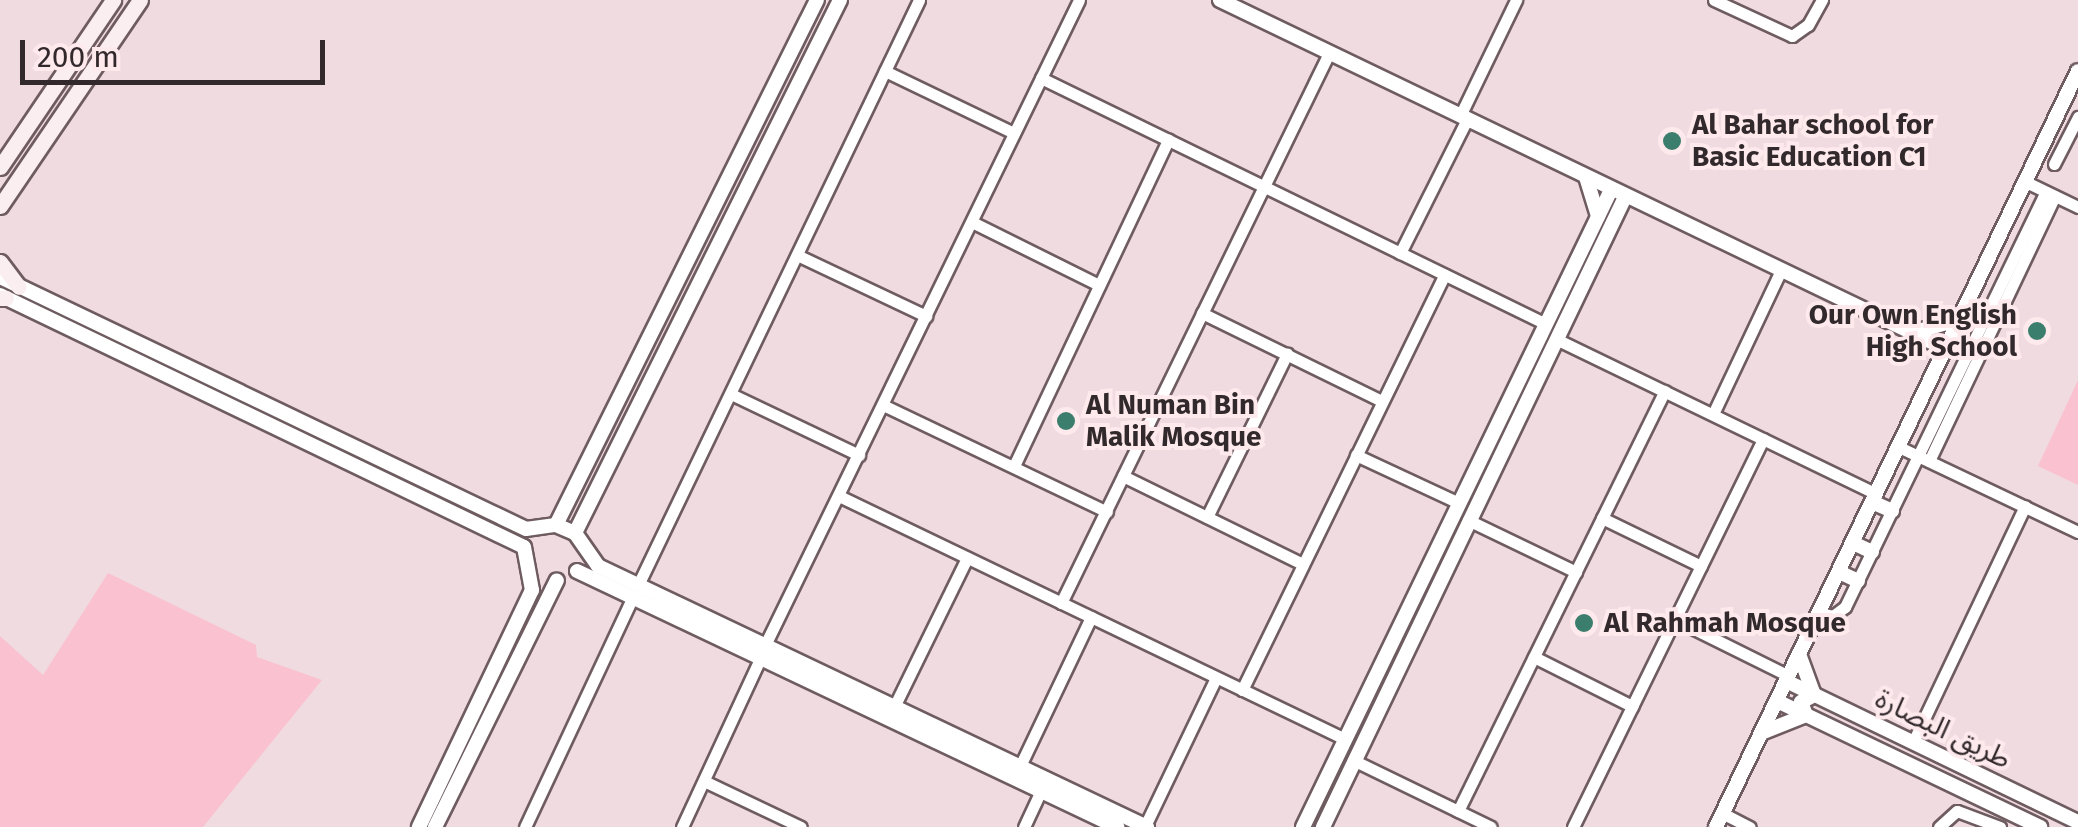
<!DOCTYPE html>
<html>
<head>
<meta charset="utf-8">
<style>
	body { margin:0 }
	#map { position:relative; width:2078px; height:827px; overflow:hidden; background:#f0dbe0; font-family:"Fira Sans","Noto Sans Arabic",sans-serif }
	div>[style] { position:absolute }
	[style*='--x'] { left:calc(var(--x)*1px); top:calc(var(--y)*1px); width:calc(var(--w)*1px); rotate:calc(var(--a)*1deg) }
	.green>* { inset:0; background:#fac2d0 }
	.roads { filter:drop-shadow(2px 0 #6e5c60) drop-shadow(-2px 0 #6e5c60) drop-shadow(0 2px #6e5c60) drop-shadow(0 -2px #6e5c60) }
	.minor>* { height:11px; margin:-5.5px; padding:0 5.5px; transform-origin:5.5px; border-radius:5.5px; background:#fff }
	.tertiary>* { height:14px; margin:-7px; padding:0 7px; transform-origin:7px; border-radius:7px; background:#fff }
	.secondary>* { height:15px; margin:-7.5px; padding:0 7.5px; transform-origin:7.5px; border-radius:7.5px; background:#fbeef1 }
	.dots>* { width:28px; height:28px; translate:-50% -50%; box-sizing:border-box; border:5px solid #fee9ed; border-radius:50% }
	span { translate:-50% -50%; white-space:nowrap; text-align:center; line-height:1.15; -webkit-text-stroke:8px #fee9ed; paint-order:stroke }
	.poi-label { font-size:28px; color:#31292b; font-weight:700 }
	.left { translate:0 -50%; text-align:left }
	.right { translate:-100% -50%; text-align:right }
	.street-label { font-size:28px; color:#31292b }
	.scale { position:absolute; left:20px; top:40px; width:305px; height:45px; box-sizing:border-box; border:5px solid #31292b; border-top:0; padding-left:12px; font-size:30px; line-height:35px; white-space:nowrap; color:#31292b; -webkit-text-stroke:8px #fee9ed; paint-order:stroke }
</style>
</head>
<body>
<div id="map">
	<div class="green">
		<div style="clip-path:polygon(2078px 380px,2078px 485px,2038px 466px)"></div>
		<div style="clip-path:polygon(108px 573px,256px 645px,257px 657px,322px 680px,203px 827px,0 827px,0 636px,43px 675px)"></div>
	</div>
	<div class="roads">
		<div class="minor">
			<div style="--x:1714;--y:0;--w:86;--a:24.8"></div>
			<div style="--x:1792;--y:36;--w:19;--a:-35"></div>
			<div style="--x:1808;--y:25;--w:29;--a:-61"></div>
			<div style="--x:885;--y:71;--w:143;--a:25.7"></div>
			<div style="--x:1041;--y:78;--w:562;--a:25.97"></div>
			<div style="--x:1460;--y:116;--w:129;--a:-64.2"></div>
			<div style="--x:2054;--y:164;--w:53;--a:-62.9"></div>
			<div style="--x:2026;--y:182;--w:58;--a:25.7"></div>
			<div style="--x:972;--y:222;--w:142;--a:26.4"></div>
			<div style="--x:1400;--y:253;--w:150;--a:-63.4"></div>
			<div style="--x:797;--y:255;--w:143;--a:25.3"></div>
			<div style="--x:1202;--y:313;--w:200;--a:26.1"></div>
			<div style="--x:1556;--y:339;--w:356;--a:25.8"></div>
			<div style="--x:731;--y:394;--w:142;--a:25.5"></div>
			<div style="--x:883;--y:405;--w:248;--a:25.5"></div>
			<div style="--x:1713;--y:414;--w:159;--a:-64.7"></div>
			<div style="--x:1899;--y:447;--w:198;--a:25.4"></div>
			<div style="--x:1356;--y:455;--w:114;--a:25"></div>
			<div style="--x:1929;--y:461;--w:293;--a:-64.6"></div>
			<div style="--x:1014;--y:466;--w:361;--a:-64.7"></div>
			<div style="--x:1123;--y:476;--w:200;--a:26.1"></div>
			<div style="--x:839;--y:496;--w:561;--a:25.65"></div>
			<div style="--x:1207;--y:517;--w:182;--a:-63.9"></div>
			<div style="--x:1602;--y:518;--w:110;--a:25.9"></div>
			<div style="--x:1468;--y:520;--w:120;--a:25.7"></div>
			<div style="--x:638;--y:585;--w:649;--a:-64.34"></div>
			<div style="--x:1061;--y:603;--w:612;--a:-64.02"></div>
			<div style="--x:1819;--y:613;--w:14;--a:12"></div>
			<div style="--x:1833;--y:616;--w:15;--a:-37"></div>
			<div style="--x:1845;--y:607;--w:461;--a:-64.2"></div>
			<div style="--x:1674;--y:619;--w:128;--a:26.4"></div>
			<div style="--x:765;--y:645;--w:717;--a:-64.04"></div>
			<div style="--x:1534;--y:657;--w:110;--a:26.6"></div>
			<div style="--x:1242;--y:690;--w:462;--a:-64"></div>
			<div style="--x:894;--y:707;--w:166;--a:-63.9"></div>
			<div style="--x:1913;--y:742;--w:261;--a:-64.6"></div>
			<div style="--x:1353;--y:760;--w:153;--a:25.9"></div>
			<div style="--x:1020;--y:766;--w:165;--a:-64.5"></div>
			<div style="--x:704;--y:781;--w:107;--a:25.4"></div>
			<div style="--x:1458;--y:811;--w:468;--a:-63.8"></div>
			<div style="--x:1722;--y:813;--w:31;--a:27"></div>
			<div style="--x:1145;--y:826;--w:164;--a:-64.4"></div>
			<div style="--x:525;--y:827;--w:255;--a:-64.9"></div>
			<div style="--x:682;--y:827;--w:187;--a:-65.1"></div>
			<div style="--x:1024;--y:827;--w:40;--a:-65"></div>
			<div style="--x:1573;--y:827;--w:432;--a:-63.9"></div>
			<div style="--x:1939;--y:827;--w:24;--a:-42"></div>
			<div style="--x:1957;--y:811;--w:46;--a:20.4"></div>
		</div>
		<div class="tertiary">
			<div style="--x:1220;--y:0;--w:806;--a:25.67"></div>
			<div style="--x:1586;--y:177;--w:41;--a:72.9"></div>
			<div style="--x:0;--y:277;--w:583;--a:25.6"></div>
			<div style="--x:526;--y:529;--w:30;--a:-8"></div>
			<div style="--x:556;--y:525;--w:586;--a:-63.57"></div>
			<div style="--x:0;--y:295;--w:581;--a:25.68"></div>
			<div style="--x:524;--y:547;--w:44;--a:79.5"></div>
			<div style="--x:532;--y:590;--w:263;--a:115.5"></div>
			<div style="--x:1912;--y:333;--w:50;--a:-16.3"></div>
			<div style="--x:1872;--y:502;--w:22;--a:24"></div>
			<div style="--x:556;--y:525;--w:21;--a:23"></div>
			<div style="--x:575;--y:533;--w:40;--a:55.1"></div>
			<div style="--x:598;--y:566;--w:608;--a:25.43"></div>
			<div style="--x:575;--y:533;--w:595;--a:-63.56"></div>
			<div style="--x:1853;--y:543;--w:21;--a:25"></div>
			<div style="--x:577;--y:571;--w:598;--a:25.36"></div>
			<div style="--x:1839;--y:572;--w:21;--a:25"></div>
			<div style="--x:1786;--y:681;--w:324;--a:25.8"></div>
			<div style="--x:1777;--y:701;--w:292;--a:25.6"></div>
			<div style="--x:1761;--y:733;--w:48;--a:-21.8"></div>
			<div style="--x:1806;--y:715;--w:14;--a:-111"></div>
			<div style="--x:1801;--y:702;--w:15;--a:-28"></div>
			<div style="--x:1814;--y:695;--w:44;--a:-110.1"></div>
			<div style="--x:435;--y:827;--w:275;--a:-63.7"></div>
			<div style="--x:1303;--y:827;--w:708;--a:-64.2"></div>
			<div style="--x:1323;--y:827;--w:699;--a:-64.39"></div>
			<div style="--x:1716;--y:827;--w:838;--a:-64.41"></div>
		</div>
		<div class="secondary">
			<div style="--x:0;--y:167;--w:202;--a:-55.9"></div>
			<div style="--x:0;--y:206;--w:249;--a:-55.8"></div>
			<div style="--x:0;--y:262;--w:31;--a:53"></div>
			<div style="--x:0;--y:298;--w:6;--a:0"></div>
		</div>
	</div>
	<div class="dots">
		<div style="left:1672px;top:141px;background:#3c7e6e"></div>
		<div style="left:2037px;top:331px;background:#3c7e6e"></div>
		<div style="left:1066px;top:421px;background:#3c7e6e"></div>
		<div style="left:1584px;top:623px;background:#3c7e6e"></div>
	</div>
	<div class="poi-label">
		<span class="left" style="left:1692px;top:141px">Al Bahar school for<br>Basic Education C1</span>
		<span class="right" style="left:2017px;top:331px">Our Own English<br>High School</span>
		<span class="left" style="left:1086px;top:421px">Al Numan Bin<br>Malik Mosque</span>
		<span class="left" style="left:1604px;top:623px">Al Rahmah Mosque</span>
	</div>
	<div class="street-label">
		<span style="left:1943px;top:729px;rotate:26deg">طريق البصارة</span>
	</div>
	<div class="scale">200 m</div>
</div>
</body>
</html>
